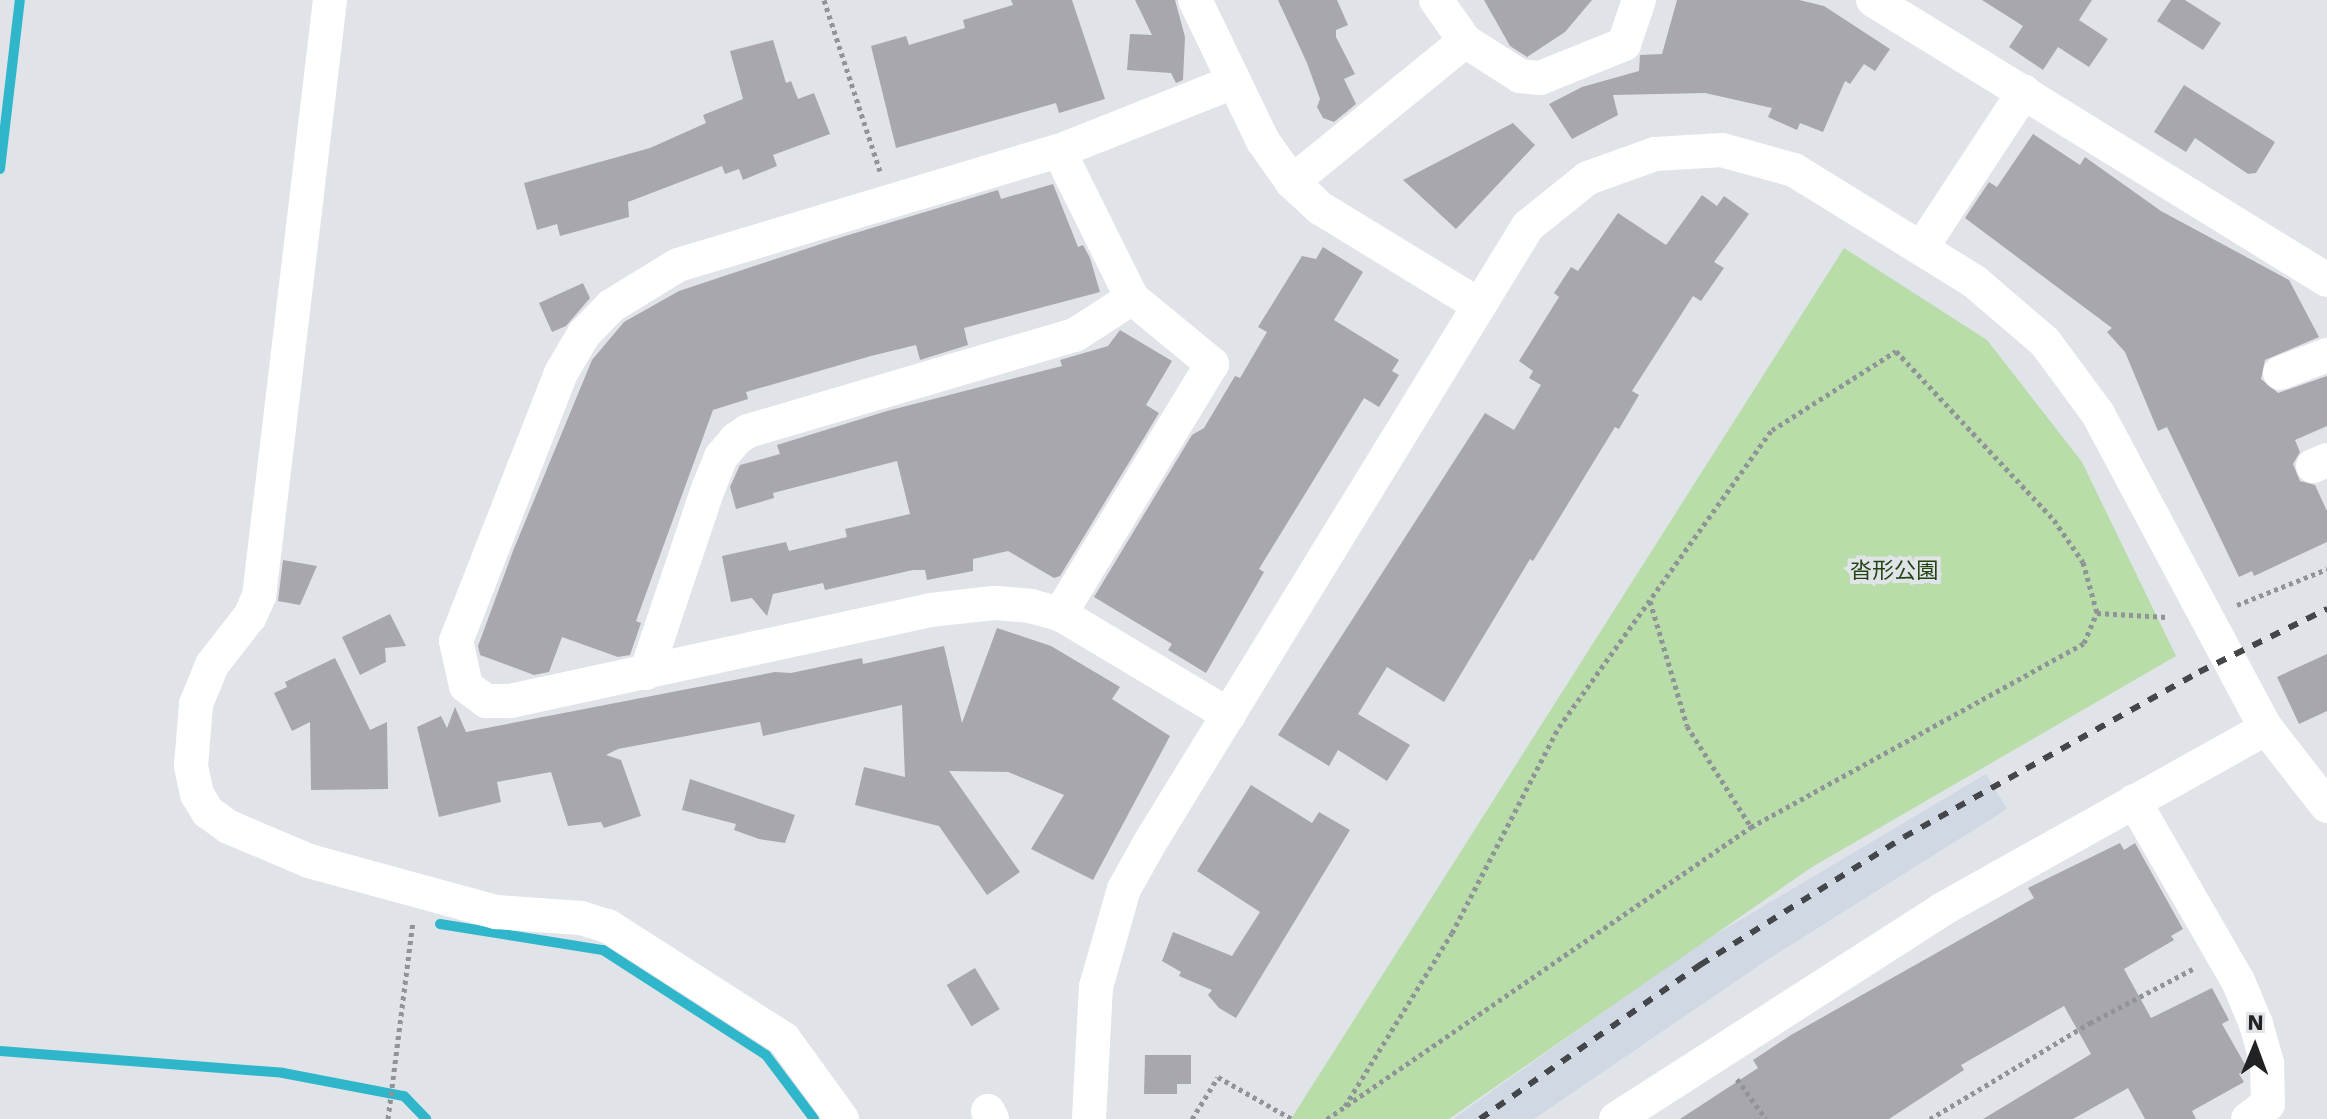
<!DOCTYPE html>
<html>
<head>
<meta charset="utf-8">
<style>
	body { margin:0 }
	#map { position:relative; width:2327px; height:1119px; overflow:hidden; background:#e0e4e9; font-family:"Work Sans","Noto Sans JP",sans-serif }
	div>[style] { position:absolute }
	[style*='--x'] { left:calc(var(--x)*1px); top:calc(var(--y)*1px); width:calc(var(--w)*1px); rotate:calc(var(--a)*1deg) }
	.built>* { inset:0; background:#cfd8e3 }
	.green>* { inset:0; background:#b8dda9 }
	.stream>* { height:10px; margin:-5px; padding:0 5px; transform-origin:5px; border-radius:5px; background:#2fb6ca }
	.building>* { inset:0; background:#a7a7ad; transform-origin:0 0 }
	.path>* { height:5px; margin-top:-2.5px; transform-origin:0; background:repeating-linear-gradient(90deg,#909497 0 4px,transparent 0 8px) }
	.minor>* { height:34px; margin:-17px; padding:0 17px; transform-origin:17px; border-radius:17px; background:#fff }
	.rail>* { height:6px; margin-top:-3px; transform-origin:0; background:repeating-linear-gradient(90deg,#444649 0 10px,transparent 0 20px) }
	span { translate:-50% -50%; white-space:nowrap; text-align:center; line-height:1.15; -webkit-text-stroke:8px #e0e4e9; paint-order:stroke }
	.park-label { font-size:22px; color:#234412 }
	.north { position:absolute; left:2215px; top:1007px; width:80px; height:80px; -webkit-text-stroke:6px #e0e4e9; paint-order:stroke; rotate:1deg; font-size:22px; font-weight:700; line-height:32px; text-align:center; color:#202224 }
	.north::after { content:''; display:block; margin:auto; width:28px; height:36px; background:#202224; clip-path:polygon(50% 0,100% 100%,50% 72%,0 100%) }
</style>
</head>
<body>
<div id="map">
	<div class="built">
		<div style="clip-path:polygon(1986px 774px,2007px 809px,1770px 958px,1534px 1119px,1453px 1119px,1693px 948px)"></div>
	</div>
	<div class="green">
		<div style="clip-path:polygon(1844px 248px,1987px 340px,2082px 462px,2176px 656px,1812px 867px,1449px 1119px,1291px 1119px)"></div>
	</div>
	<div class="stream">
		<div style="--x:0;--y:169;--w:170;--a:-83.3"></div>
		<div style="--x:440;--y:924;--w:165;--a:9.1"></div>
		<div style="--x:603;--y:950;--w:194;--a:32.8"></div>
		<div style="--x:766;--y:1055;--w:80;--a:53.1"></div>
		<div style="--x:0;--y:1051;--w:284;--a:4.4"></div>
		<div style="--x:283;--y:1073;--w:123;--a:10.8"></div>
		<div style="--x:404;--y:1096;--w:32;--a:46"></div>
	</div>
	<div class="building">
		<div style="clip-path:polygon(1011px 0,1072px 0,1105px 99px,1059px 113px,1056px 103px,896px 148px,871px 46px,906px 36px,909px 45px,965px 28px,963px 20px,1013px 5px)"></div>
		<div style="clip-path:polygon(1135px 0,1175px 0,1185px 37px,1183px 80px,1176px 83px,1171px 73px,1127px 70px,1130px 34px,1152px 35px)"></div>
		<div style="clip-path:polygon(1278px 0,1337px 0,1348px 25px,1336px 30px,1336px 37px,1355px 74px,1344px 79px,1356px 104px,1334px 122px,1323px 118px,1317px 107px,1320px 99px,1307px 63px)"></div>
		<div style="clip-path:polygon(1484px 0,1592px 0,1565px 32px,1527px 57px,1510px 46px)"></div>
		<div style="clip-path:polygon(1677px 0,1799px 0,1824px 6px,1890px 49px,1875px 71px,1864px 64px,1850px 84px,1845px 81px,1823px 132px,1800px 123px,1797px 130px,1768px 117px,1772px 108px,1705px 93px,1613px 95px,1618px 115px,1572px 139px,1549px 104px,1582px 87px,1639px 71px,1640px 55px,1662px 54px)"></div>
		<div style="clip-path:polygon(1982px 0,2092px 0,2079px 20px,2108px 39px,2089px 67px,2058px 47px,2043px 70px,2009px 47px,2023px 26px)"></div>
		<div style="clip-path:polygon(2171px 0,2185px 0,2221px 23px,2203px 50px,2157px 21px)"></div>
		<div style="clip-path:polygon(773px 40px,786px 83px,791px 81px,798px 99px,814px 93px,830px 134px,773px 155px,777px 166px,743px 180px,739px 169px,725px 174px,722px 166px,628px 202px,629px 217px,560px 236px,557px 224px,537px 230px,524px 183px,650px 148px,706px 123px,703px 115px,743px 99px,730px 51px)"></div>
		<div style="clip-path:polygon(2184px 85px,2275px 142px,2256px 173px,2248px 174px,2195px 138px,2186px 152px,2154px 132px)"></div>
		<div style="clip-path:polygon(1513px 123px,1535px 145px,1456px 229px,1403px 180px)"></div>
		<div style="clip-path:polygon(2033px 134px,2080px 165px,2085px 157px,2161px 211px,2289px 280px,2319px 337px,2265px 360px,2261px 379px,2278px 393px,2327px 376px,2327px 426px,2295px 440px,2300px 452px,2293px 464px,2300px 481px,2315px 485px,2327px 511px,2327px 542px,2254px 576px,2252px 571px,2239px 577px,2167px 427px,2158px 431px,2125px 352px,2107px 332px,2112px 328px,1965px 218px,1989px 182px,1997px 187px)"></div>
		<div style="clip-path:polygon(1053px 184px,1078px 247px,1083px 245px,1090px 258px,1100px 292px,964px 328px,968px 345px,920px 360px,916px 345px,871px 356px,746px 392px,748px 399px,713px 410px,636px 621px,641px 623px,630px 655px,618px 657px,562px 637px,549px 672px,534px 675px,480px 655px,478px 646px,513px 551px,592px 360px,624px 322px,679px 291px,842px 237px,998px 190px,1001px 199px)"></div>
		<div style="clip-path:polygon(1702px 195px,1717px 206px,1724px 196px,1749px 214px,1714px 262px,1724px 268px,1701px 301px,1693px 296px,1632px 391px,1639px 395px,1619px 429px,1615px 427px,1533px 561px,1530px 559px,1444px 702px,1387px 667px,1358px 714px,1410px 745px,1387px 781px,1338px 750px,1329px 766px,1278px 735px,1485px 413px,1514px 430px,1541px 385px,1529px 378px,1533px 371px,1519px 361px,1559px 297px,1554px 293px,1571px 267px,1578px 271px,1618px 213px,1666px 245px)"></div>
		<div style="clip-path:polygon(1323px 247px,1363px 272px,1334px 320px,1399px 360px,1392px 371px,1399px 375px,1379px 407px,1364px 398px,1259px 569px,1264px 572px,1206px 673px,1168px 650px,1172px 644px,1094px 597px,1192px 435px,1204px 428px,1235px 376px,1240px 378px,1267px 332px,1258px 327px,1302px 256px,1316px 259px)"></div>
		<div style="clip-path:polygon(583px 283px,590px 298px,566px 326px,552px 332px,539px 303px)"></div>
		<div style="clip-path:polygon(1120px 330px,1172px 361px,1146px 405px,1159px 413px,1060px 576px,1054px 578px,1008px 551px,973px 559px,973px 571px,927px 580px,925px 570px,913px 570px,825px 590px,823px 583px,773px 594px,767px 616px,752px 598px,731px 602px,722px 556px,786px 542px,789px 551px,847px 537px,845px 529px,910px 514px,897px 461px,773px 493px,774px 498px,736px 509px,730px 487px,740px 465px,780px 454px,777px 445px,887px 411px,1062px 366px,1060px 360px,1108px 346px)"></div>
		<div style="clip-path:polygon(283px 560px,317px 566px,300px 605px,278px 601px)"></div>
		<div style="clip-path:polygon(390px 614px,406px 646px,385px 648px,386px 662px,360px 675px,342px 637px)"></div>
		<div style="clip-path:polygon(997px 628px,1051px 646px,1120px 687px,1112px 699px,1170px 736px,1093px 880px,1031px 849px,1064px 795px,1008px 772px,949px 771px,1020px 872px,987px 895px,939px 826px,855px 805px,864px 767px,905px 777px,902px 705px,763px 736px,760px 722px,618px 749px,606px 755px,621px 760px,641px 816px,604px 828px,601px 822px,568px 826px,551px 772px,497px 782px,501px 802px,439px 817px,417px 727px,441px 716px,447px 728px,455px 707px,466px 732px,775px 672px,791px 673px,862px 658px,863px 664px,944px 646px,962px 723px)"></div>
		<div style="clip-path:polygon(2327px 654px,2327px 711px,2299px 724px,2277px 677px)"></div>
		<div style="clip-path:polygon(335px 658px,370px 730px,387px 722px,388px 789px,311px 790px,310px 722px,292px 731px,274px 693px,287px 687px,285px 682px)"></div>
		<div style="clip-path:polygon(690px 779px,795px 815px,785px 843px,759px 839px,734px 830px,736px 824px,682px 810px)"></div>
		<div style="clip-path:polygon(1251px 785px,1312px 823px,1319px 812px,1350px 830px,1236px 1018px,1219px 1008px,1208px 995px,1212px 990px,1179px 976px,1181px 972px,1162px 961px,1173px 932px,1232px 956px,1260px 912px,1197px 871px)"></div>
		<div style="clip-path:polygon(2120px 843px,2124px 850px,2135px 843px,2183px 929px,2171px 936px,2174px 940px,2124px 969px,2151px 1018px,2212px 988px,2229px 1020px,2222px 1024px,2247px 1068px,2239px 1074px,2244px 1082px,2192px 1111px,2196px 1119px,2145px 1119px,2128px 1088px,2073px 1119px,1983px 1119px,2091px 1054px,2064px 1006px,1961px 1065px,1964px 1070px,1889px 1119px,1680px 1119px,1758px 1068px,1753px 1060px,1791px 1035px,2034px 898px,2028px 888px)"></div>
		<div style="left:975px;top:968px;width:48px;height:33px;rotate:59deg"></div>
		<div style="clip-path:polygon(1145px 1055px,1191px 1055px,1191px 1084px,1177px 1084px,1177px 1094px,1144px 1094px)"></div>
	</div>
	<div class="path">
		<div style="--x:824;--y:0;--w:180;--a:71.9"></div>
		<div style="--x:1650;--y:601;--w:130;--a:73.5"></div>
		<div style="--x:1687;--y:726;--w:120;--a:57.6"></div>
		<div style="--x:2237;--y:605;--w:97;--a:-21.8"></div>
		<div style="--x:1737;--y:1079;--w:49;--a:54.1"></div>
		<div style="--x:1345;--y:1106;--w:203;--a:-58.3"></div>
		<div style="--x:1452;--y:933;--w:232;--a:-62.6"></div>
		<div style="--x:1559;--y:727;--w:365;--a:-54.4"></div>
		<div style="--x:1772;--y:430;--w:147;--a:-32.5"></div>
		<div style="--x:1896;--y:351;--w:231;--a:46.9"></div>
		<div style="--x:2054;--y:520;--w:51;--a:55.4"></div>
		<div style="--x:2083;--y:562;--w:53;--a:74.6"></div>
		<div style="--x:388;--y:1119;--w:199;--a:-82.8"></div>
		<div style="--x:1192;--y:1119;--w:49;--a:-58.2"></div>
		<div style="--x:1218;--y:1077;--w:85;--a:29.6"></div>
		<div style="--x:1327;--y:1119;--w:515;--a:-34.55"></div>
		<div style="--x:1751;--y:827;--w:380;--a:-28.9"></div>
		<div style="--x:2084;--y:643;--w:33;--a:-67"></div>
		<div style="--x:2097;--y:613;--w:70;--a:3.3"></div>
		<div style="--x:1930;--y:1119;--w:187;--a:-31"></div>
		<div style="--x:2090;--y:1023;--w:116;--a:-27.7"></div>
	</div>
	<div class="minor">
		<div style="--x:330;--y:0;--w:600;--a:96.79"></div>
		<div style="--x:259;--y:596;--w:22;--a:114"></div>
		<div style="--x:250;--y:616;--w:62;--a:127.8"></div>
		<div style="--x:212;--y:665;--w:42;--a:112.3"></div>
		<div style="--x:196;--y:704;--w:62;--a:94.6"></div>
		<div style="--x:191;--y:766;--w:29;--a:78"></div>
		<div style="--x:197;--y:794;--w:21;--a:59"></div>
		<div style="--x:208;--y:812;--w:26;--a:36"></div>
		<div style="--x:229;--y:827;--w:87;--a:23"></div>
		<div style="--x:309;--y:861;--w:194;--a:15.3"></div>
		<div style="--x:496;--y:912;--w:85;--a:4"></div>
		<div style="--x:581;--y:918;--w:28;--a:17"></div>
		<div style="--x:608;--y:926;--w:209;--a:32.7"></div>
		<div style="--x:784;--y:1039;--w:99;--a:54.1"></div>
		<div style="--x:1195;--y:0;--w:157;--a:64.3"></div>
		<div style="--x:1263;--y:141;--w:50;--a:54.7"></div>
		<div style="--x:1292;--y:182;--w:38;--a:43"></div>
		<div style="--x:1320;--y:208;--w:184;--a:31.4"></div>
		<div style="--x:1436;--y:0;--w:50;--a:54.7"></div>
		<div style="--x:1465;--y:41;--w:65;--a:32.5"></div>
		<div style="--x:1520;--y:76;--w:20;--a:6"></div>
		<div style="--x:1540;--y:78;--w:91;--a:-22"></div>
		<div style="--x:1624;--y:44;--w:46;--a:-71.2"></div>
		<div style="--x:1873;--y:0;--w:533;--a:31.66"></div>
		<div style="--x:1059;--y:151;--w:164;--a:63.6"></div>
		<div style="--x:1132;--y:298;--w:104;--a:39.5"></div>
		<div style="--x:1212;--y:364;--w:293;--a:121.3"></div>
		<div style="--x:1292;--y:182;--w:223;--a:-39.2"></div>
		<div style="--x:1922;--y:247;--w:186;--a:-56.7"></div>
		<div style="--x:2280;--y:373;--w:50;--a:-21"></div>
		<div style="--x:2313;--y:466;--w:15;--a:-23"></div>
		<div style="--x:646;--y:673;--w:194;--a:-71.4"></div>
		<div style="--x:708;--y:489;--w:35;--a:-68"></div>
		<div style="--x:721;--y:457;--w:23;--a:-50"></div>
		<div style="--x:736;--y:439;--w:14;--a:-34"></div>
		<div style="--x:748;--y:431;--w:341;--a:-16.4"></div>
		<div style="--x:1075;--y:335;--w:68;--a:-33"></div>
		<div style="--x:1229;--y:715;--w:197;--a:-149.1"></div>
		<div style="--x:1060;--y:614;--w:30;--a:-165"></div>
		<div style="--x:1031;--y:606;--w:37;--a:-175"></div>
		<div style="--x:994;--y:603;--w:63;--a:173.7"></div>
		<div style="--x:931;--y:610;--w:432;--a:167.8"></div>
		<div style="--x:509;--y:701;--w:23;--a:180"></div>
		<div style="--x:486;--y:701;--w:25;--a:-143"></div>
		<div style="--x:466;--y:686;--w:46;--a:-102.5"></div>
		<div style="--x:456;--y:641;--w:288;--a:-68.6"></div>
		<div style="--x:561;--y:373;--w:45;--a:-59.5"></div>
		<div style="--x:584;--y:334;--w:39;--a:-46"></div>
		<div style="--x:611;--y:306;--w:79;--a:-31.5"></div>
		<div style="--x:678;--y:265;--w:398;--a:-16.7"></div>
		<div style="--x:1059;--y:151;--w:187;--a:-21.6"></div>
		<div style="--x:2134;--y:801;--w:208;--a:60"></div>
		<div style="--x:2238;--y:981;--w:47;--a:67.3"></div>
		<div style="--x:2256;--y:1024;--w:41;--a:74.2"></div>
		<div style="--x:2267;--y:1063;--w:41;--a:88.6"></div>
		<div style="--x:2268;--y:1104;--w:25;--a:143"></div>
		<div style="--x:988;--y:1111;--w:9;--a:63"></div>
		<div style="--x:1089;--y:1119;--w:132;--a:-87"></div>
		<div style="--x:1096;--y:987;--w:102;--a:-74.1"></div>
		<div style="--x:1124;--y:889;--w:51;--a:-60.9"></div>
		<div style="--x:1149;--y:844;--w:725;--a:-58.48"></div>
		<div style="--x:1528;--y:226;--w:77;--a:-38.7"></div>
		<div style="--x:1588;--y:178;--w:71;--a:-19.7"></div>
		<div style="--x:1655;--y:154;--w:67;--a:-3.4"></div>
		<div style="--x:1722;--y:150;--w:75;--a:15.5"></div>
		<div style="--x:1794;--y:170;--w:213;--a:31.7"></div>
		<div style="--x:1975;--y:282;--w:92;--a:40.6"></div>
		<div style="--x:2045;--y:342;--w:89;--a:53.6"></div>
		<div style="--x:2098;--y:414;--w:356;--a:61.9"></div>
		<div style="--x:2266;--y:728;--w:99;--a:52"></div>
		<div style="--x:1616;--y:1119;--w:386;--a:-32.7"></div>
		<div style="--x:1941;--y:910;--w:372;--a:-29.2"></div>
	</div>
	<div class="rail">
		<div style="--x:1480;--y:1119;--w:269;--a:-35"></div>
		<div style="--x:1700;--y:965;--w:241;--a:-32.1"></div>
		<div style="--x:1904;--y:837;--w:338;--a:-29.2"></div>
		<div style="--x:2199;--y:672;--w:143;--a:-26.2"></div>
	</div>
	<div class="park-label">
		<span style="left:1894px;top:571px">沓形公園</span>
	</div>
	<div class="north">N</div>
</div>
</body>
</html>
